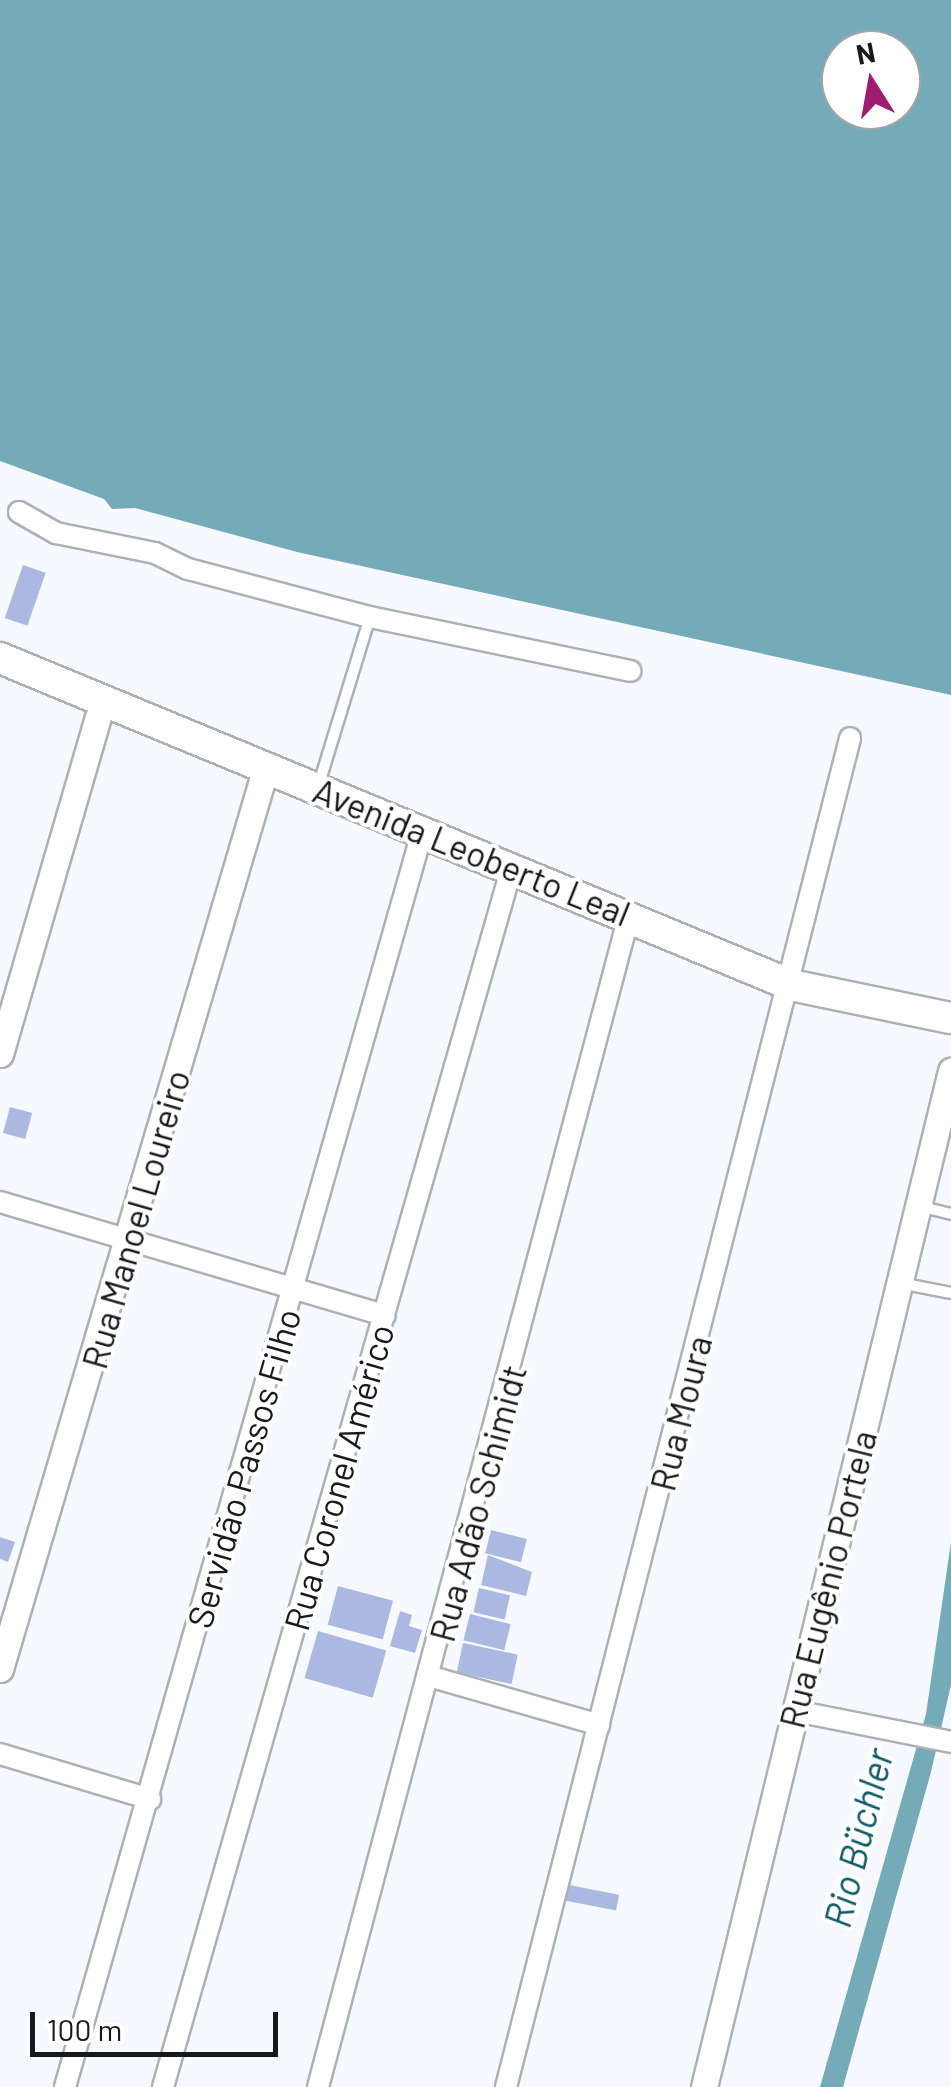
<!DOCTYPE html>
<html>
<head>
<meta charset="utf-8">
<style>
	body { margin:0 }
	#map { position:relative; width:951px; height:2087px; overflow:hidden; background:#f6faff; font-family:Barlow,sans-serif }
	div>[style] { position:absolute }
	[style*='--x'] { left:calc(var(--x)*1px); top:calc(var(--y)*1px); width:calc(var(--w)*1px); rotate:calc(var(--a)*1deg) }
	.water>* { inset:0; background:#75abb8 }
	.building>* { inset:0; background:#abb8e1; transform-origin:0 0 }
	.roads { filter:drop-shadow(2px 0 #acb1b6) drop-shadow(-2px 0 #acb1b6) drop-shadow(0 2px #acb1b6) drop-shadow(0 -2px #acb1b6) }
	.service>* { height:10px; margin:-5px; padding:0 5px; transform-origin:5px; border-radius:5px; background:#fff }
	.minor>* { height:20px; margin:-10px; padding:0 10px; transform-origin:10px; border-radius:10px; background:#fff }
	.tertiary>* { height:25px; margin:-12.5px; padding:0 12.5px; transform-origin:12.5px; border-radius:12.5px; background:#fff }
	.primary>* { height:30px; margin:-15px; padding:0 15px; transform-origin:15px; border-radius:15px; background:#fff }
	span { translate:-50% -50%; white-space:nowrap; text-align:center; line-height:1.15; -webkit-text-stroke:8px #fff; paint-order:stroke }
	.street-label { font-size:35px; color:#17191b }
	.water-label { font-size:38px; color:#0c5a67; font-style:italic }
	.north { position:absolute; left:821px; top:30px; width:100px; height:100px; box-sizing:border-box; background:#fff; border:2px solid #a2a3a4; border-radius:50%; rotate:349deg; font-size:28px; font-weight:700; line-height:40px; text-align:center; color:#17191b }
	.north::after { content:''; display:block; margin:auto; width:35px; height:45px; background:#9f1c6e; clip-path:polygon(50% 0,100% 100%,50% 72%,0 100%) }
	.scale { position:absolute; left:30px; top:2012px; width:248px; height:45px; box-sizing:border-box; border:5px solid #17191b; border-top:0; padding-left:12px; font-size:30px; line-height:35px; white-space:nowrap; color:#17191b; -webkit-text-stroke:8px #fff; paint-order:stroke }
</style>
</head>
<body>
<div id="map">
	<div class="water">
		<div style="clip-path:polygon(evenodd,0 0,951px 0,951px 695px,297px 552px,135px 508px,112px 509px,104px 499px,0 461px,0 0,901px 50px,901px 110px,841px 110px,841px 50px,901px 50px)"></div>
		<div style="clip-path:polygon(951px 1542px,951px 1685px,931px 1772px,843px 2087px,820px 2087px,926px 1714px)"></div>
	</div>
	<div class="building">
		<div style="left:23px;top:565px;width:24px;height:56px;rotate:19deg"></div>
		<div style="left:10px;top:1107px;width:23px;height:27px;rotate:15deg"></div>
		<div style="left:491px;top:1530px;width:37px;height:24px;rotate:14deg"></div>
		<div style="clip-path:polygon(0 1537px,15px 1542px,8px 1562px,0 1559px)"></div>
		<div style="clip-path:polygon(488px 1555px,532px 1572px,526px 1596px,481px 1585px)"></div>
		<div style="left:338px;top:1586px;width:57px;height:40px;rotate:15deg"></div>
		<div style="left:479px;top:1588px;width:32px;height:25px;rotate:13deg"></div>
		<div style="clip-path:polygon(400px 1611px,412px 1615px,409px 1626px,422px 1630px,415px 1653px,390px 1646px)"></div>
		<div style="left:470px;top:1614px;width:42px;height:27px;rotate:14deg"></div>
		<div style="left:318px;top:1631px;width:71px;height:49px;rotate:16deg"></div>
		<div style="left:463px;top:1643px;width:56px;height:30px;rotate:12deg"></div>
		<div style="left:569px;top:1885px;width:51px;height:16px;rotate:11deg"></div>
	</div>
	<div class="roads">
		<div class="service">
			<div style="--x:318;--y:787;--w:178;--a:-73"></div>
			<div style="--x:919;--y:1206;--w:33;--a:14"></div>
			<div style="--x:900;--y:1283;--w:52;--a:11.1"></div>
		</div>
		<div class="minor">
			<div style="--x:19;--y:512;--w:43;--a:29.6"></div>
			<div style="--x:56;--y:533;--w:101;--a:11.4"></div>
			<div style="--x:155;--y:553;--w:37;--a:26"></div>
			<div style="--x:188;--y:569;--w:188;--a:14.8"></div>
			<div style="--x:370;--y:617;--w:266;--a:11.7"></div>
			<div style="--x:0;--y:1202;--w:401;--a:16.4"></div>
			<div style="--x:432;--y:1677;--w:174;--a:16"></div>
			<div style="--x:795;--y:1711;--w:159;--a:11.2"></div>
			<div style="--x:0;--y:1754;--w:157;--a:16.7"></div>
			<div style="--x:65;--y:2087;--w:1289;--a:-74.11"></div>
			<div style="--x:163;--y:2087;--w:1269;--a:-74.04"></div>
			<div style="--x:318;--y:2087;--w:1212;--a:-75.13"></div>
			<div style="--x:506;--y:2087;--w:1392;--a:-75.69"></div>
		</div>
		<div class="tertiary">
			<div style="--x:0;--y:1054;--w:351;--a:-73.8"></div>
			<div style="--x:0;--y:1669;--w:940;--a:-73.57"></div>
			<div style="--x:704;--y:2087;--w:1046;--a:-76.34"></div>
		</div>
		<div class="primary">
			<div style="--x:0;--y:658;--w:856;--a:22.46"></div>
			<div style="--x:791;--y:985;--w:163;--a:11.7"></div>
		</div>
	</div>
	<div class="street-label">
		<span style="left:472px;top:851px;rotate:22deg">Avenida Leoberto Leal</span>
		<span style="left:135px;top:1219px;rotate:-74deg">Rua Manoel Loureiro</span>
		<span style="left:680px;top:1413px;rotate:-76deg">Rua Moura</span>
		<span style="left:243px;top:1468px;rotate:-74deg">Servidão Passos Filho</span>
		<span style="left:338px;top:1477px;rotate:-74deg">Rua Coronel Américo</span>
		<span style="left:477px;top:1503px;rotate:-75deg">Rua Adão Schimidt</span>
		<span style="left:827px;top:1579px;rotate:-76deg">Rua Eugênio Portela</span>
	</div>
	<div class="water-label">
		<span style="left:858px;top:1838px;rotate:-76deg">Rio Büchler</span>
	</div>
	<div class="north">N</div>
	<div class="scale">100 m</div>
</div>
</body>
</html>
